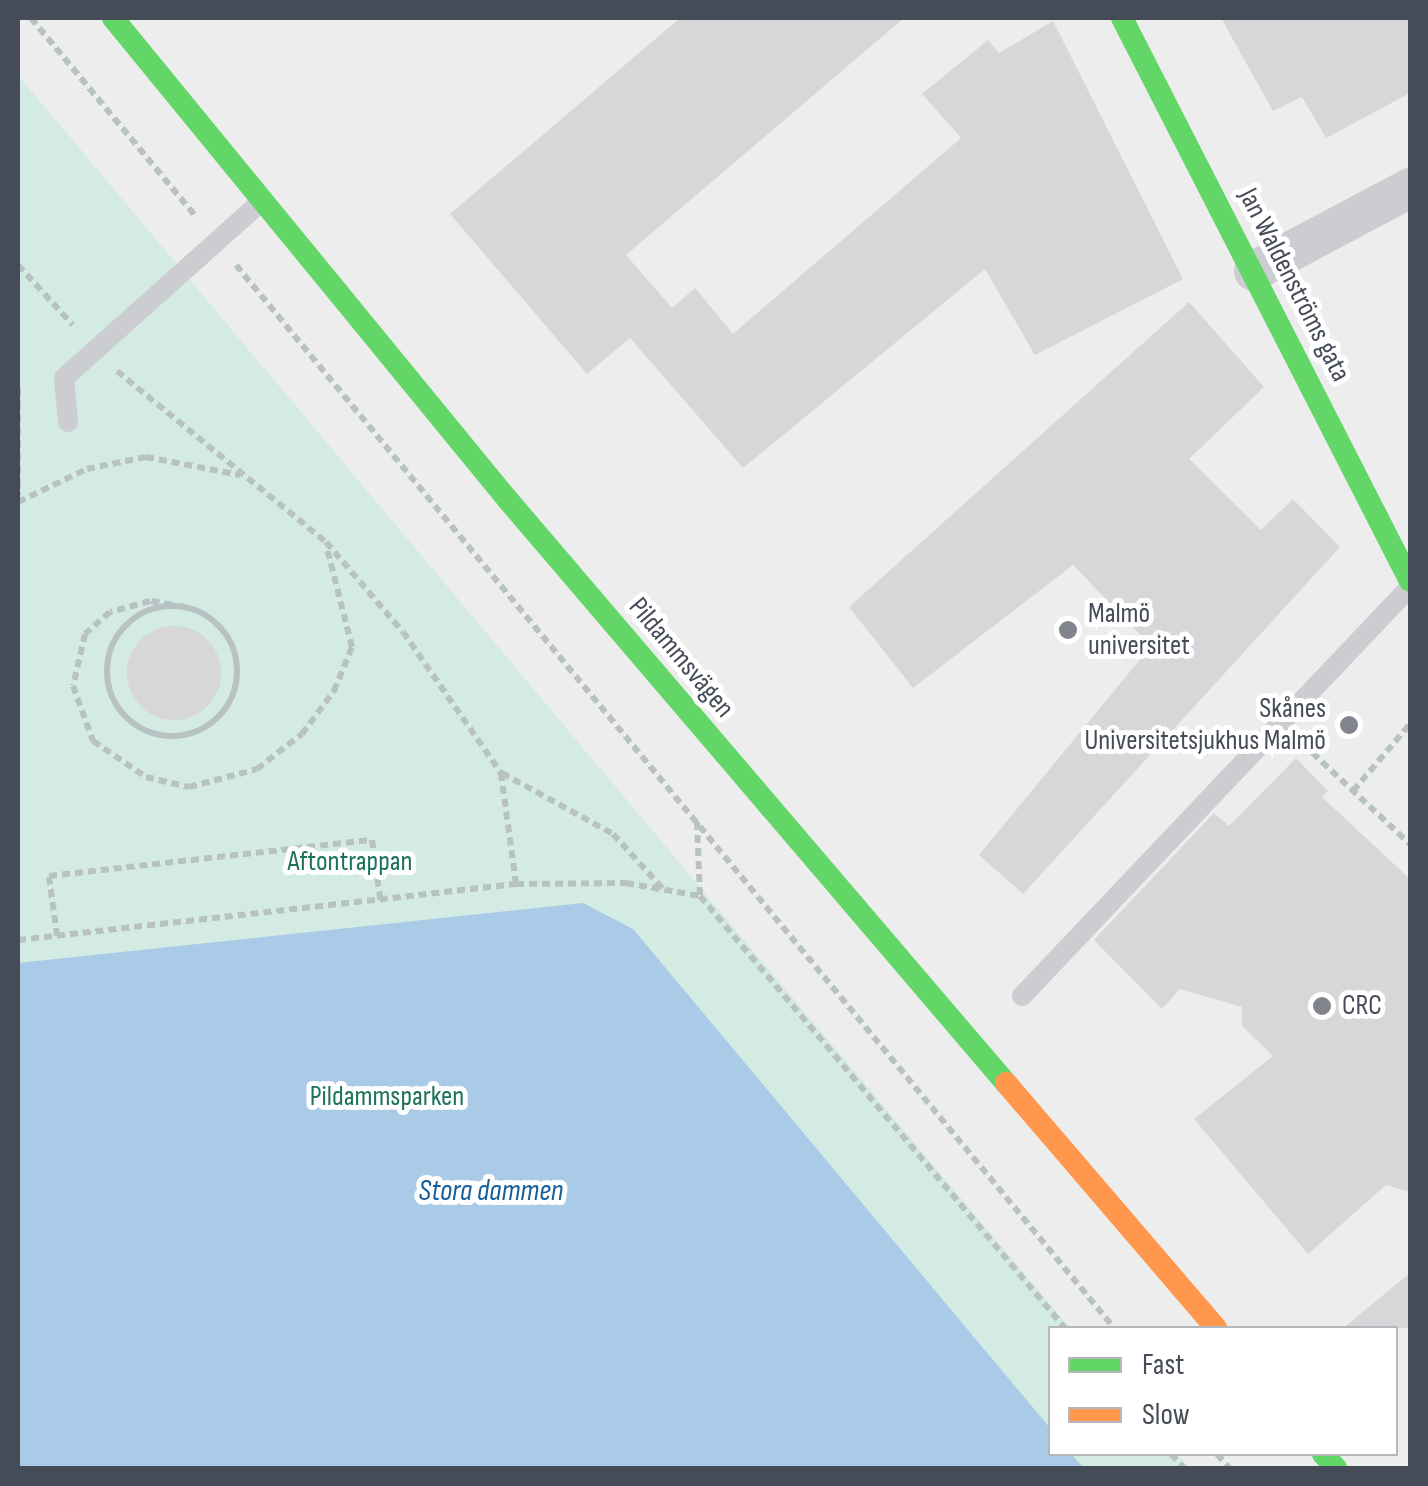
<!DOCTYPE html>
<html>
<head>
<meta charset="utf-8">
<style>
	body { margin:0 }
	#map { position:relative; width:1428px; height:1486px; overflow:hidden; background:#eeeded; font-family:"Sofia Sans Condensed",sans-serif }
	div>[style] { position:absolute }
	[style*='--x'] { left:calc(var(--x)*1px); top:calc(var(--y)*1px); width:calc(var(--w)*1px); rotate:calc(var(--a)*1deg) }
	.green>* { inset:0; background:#d3ebe2 }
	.water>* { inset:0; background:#aacbe7 }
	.building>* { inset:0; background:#d7d6d9 }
	.round { border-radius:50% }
	.path>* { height:6px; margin-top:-3px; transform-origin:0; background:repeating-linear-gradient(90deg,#b8c2c2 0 8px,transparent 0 13px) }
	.path>.ring { margin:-3px; padding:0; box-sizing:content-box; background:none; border:6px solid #b8c2c2; border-radius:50% }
	.lane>* { height:20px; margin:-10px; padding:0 10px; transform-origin:10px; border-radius:10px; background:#cbcdd0 }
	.street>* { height:40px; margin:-20px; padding:0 20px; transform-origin:20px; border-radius:20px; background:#cbcdd0 }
	.fast>* { height:22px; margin:-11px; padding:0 11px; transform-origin:11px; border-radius:11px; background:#63d668 }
	.slow>* { height:22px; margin:-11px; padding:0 11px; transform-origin:11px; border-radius:11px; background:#ff974d }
	.dots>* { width:28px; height:28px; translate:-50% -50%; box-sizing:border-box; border:5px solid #fff; border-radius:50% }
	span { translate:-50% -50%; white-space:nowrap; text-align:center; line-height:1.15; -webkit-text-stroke:10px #fff; paint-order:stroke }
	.street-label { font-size:28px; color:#464b58 }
	.poi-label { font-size:28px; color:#464b58 }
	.left { translate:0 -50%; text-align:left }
	.right { translate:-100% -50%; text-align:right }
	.park-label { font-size:28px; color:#1d725c }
	.water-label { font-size:30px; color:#175f9a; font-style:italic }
	.frame { position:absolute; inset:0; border:20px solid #464b58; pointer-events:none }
	.legend { position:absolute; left:1048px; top:1326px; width:350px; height:130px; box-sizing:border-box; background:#fff; border:2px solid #b5b7bc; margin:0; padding:12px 18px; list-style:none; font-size:30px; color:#464b58 }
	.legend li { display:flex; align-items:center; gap:20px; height:50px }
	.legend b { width:50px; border:2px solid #b5b7bc }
</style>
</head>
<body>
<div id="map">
	<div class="green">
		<div style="clip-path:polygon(18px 75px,1070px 1328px,1050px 1328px,1050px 1454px,1177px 1454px,1190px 1468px,18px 1468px)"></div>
	</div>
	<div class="water">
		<div style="clip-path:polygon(583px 903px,633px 929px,1050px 1428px,1050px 1454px,1071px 1454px,1084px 1468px,18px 1468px,18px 963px)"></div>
	</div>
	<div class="building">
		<div style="clip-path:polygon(680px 18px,904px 18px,626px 255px,672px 308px,695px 288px,733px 334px,961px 138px,922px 94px,988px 40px,999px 53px,1053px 21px,1183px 279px,1035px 355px,985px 269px,743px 468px,630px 338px,587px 374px,450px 214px)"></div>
		<div style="clip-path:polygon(1221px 18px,1410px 18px,1410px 93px,1326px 138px,1302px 97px,1273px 111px)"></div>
		<div style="clip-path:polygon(1189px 302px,1264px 387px,1189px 459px,1261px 530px,1293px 499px,1340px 547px,1023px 894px,979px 855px,1151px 646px,1073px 565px,913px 688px,849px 607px)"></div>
		<div class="round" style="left:127px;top:626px;width:94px;height:94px"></div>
		<div style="clip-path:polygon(1296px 758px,1328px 791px,1322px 797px,1410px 879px,1410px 1192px,1386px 1185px,1308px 1254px,1194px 1119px,1273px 1056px,1242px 1026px,1242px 1007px,1180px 989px,1162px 1009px,1094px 940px,1214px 813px,1229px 826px)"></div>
		<div style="clip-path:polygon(1410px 1273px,1410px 1328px,1343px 1328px)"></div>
	</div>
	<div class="path">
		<div style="--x:31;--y:18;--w:259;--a:50.3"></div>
		<div style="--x:18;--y:265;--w:81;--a:47.5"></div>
		<div style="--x:236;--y:265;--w:1379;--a:50.44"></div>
		<div style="--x:117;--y:371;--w:270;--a:39.3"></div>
		<div style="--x:326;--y:542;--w:118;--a:49.5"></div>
		<div style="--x:403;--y:632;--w:172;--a:55.2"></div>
		<div style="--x:501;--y:773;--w:112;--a:82.3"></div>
		<div style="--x:18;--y:388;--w:107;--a:90"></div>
		<div style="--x:18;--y:502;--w:76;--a:-25.6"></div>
		<div style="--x:87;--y:469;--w:60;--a:-11.5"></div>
		<div style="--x:146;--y:457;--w:96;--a:10.8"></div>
		<div class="ring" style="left:107px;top:606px;width:124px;height:124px"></div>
		<div style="--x:185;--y:607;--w:36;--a:-170"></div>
		<div style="--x:150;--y:601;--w:41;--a:164.6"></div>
		<div style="--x:110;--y:612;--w:33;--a:139"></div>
		<div style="--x:85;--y:634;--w:53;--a:103"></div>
		<div style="--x:73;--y:686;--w:59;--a:70"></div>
		<div style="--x:93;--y:741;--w:64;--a:34.2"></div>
		<div style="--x:146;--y:777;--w:44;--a:13.1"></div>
		<div style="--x:189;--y:787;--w:70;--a:-14.8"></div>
		<div style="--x:257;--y:769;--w:57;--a:-37.9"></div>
		<div style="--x:302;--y:734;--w:54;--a:-53.3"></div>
		<div style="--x:334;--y:691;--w:48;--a:-67.8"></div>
		<div style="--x:352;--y:647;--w:102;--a:-104.2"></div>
		<div style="--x:1303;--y:744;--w:146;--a:43.1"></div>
		<div style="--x:502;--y:773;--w:127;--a:28.8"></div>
		<div style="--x:613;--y:834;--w:74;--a:47.7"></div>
		<div style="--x:1353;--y:791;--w:88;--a:-49.6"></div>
		<div style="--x:697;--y:822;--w:74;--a:87.7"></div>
		<div style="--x:57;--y:936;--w:61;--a:-97.6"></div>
		<div style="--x:49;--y:876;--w:325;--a:-6.4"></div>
		<div style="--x:372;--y:840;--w:65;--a:82"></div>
		<div style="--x:18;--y:940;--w:501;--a:-6.42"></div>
		<div style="--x:516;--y:884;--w:110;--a:-0.5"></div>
		<div style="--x:626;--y:883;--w:75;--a:10"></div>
		<div style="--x:700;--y:896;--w:566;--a:49.81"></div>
		<div style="--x:1171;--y:1454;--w:19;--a:47"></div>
		<div style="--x:1217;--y:1454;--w:18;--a:49"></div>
	</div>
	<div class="lane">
		<div style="--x:68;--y:422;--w:44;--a:-95.2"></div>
		<div style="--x:64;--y:378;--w:263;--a:-41.8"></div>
		<div style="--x:1022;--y:996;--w:564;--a:-46.51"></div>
	</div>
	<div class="street">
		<div style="--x:1254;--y:271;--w:177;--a:-28"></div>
	</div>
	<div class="fast">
		<div style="--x:113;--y:18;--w:623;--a:50.67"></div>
		<div style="--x:508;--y:500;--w:767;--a:49.5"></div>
		<div style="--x:1122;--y:18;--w:632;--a:62.91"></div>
		<div style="--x:1323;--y:1454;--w:19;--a:47"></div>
	</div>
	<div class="slow">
		<div style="--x:1006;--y:1083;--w:323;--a:49.4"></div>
	</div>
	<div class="dots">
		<div style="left:1068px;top:630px;background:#81848c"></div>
		<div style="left:1349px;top:725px;background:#81848c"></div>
		<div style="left:1322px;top:1006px;background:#81848c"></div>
	</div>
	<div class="street-label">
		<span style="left:1294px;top:285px;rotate:63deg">Jan Waldenströms gata</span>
		<span style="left:681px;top:658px;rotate:50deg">Pildammsvägen</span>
	</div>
	<div class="poi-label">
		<span class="left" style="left:1088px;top:630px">Malmö<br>universitet</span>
		<span class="right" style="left:1326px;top:725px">Skånes<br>Universitetsjukhus Malmö</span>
		<span class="left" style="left:1342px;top:1006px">CRC</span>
	</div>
	<div class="park-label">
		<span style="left:350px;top:862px">Aftontrappan</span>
		<span style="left:387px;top:1097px">Pildammsparken</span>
	</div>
	<div class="water-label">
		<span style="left:491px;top:1191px">Stora dammen</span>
	</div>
	<div class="frame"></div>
	<ul class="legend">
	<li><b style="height:12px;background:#63d668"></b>Fast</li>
	<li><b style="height:12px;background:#ff974d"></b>Slow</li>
	</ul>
</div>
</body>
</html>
